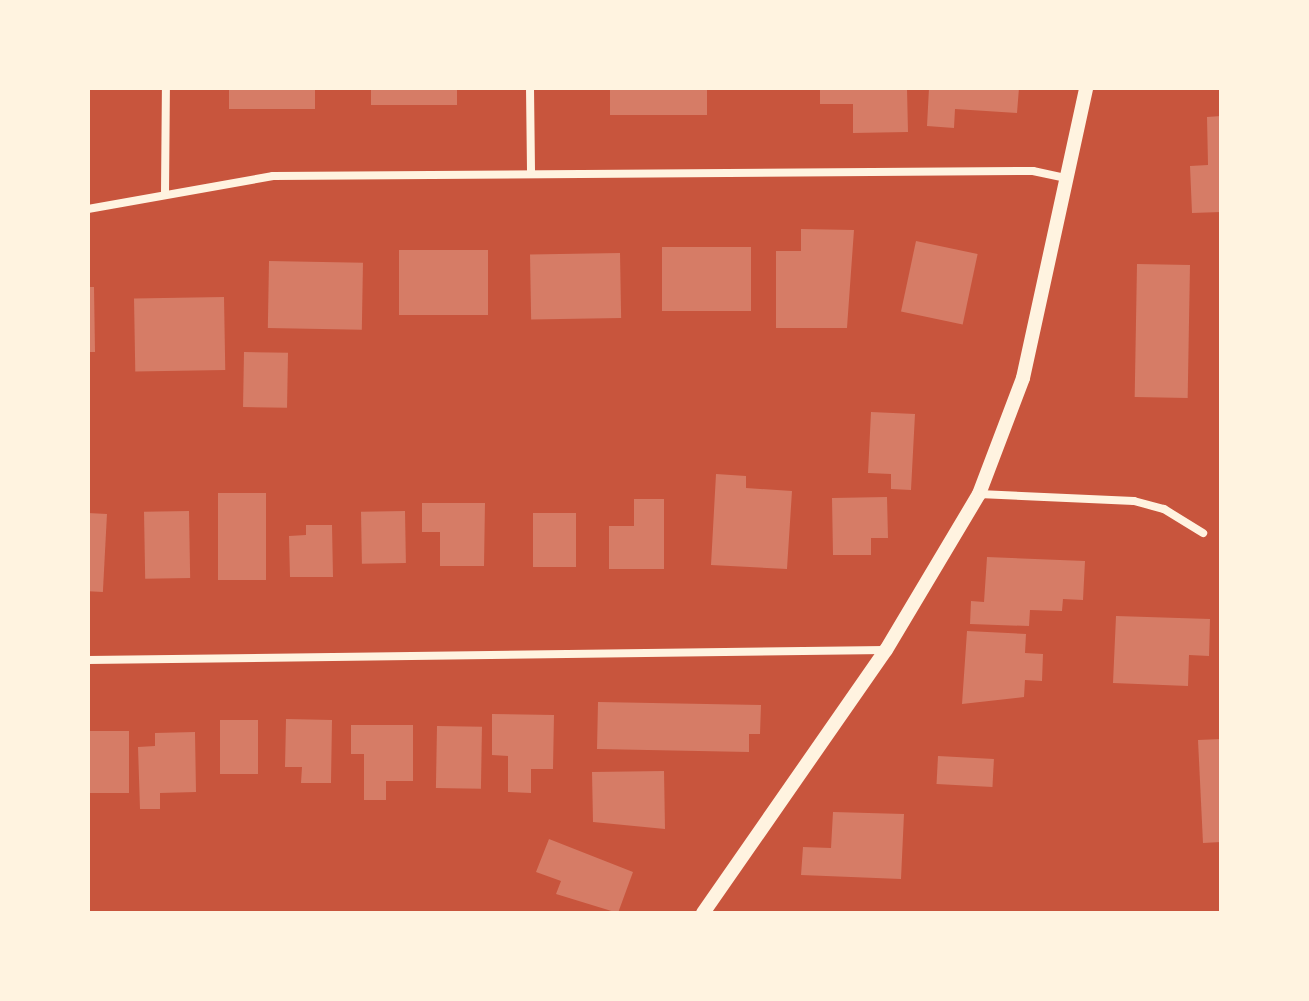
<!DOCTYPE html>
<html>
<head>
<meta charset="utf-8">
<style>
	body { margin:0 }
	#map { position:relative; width:1309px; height:1001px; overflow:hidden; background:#c8553d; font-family:"Space Grotesk",sans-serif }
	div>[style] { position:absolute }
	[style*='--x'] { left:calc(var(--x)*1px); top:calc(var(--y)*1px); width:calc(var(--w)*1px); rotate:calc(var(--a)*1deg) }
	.building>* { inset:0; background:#d67c66; transform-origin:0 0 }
	.minor>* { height:8px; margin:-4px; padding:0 4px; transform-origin:4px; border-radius:4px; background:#fff3e0 }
	.tertiary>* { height:14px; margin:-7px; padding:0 7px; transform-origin:7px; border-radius:7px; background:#fff3e0 }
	span { translate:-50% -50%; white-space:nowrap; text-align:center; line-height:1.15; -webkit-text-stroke:8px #fff3e0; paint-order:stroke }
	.frame { position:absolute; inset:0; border:90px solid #fff3e0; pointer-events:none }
</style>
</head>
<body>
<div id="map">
	<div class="building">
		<div style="left:229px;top:88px;width:86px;height:21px"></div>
		<div style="left:371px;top:88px;width:86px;height:17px"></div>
		<div style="left:610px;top:88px;width:97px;height:27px"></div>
		<div style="clip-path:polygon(820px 88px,907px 88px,908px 132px,853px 133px,853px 104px,820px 104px)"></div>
		<div style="clip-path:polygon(929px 88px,1019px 88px,1017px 113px,955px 109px,954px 128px,927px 126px)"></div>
		<div style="clip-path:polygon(1221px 116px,1221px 212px,1192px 213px,1190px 166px,1208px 165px,1207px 117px)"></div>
		<div style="clip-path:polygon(801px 229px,854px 230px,847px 328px,776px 328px,776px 251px,801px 251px)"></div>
		<div style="left:916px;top:241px;width:63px;height:72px;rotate:12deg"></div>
		<div style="left:662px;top:247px;width:89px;height:64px"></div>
		<div style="left:399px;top:250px;width:89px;height:65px"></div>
		<div style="left:620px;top:253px;width:65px;height:90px;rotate:89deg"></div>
		<div style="left:269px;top:261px;width:94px;height:67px;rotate:1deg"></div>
		<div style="left:1137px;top:264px;width:53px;height:133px;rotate:1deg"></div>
		<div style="clip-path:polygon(88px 287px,94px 287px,95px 352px,88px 352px)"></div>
		<div style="left:224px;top:297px;width:73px;height:90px;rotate:89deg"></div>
		<div style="left:244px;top:352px;width:44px;height:55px;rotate:1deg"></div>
		<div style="clip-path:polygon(871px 412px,915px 414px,911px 490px,891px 489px,891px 474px,868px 473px)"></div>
		<div style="clip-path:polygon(716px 474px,746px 476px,746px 488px,792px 491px,787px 569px,711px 565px)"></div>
		<div style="left:218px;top:493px;width:48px;height:87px"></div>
		<div style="clip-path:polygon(887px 497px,888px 538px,871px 538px,871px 555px,833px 555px,832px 498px)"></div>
		<div style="clip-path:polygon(634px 499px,664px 499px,664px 569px,609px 569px,609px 526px,634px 526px)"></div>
		<div style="clip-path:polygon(422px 503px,485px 503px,484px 566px,440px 566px,440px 532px,422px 532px)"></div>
		<div style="left:189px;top:511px;width:67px;height:45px;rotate:89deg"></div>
		<div style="left:405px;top:511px;width:52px;height:44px;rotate:89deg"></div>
		<div style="left:88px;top:513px;width:19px;height:78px;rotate:3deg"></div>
		<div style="left:533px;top:513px;width:43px;height:54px"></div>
		<div style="clip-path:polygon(306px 525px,332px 525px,333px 577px,290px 577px,289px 536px,306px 535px)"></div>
		<div style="clip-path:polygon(987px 557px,1085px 561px,1083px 600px,1063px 599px,1062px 611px,1030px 610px,1029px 626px,970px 624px,971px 601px,984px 602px)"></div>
		<div style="clip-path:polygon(1116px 616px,1210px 619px,1209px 656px,1189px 655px,1188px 686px,1113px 683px)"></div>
		<div style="clip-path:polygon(967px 631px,1026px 634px,1025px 653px,1043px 654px,1042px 681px,1025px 680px,1024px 697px,962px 704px)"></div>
		<div style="clip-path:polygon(598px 702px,761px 705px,760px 734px,749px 734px,749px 752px,597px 749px)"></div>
		<div style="clip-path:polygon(492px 714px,554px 715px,553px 769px,531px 769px,531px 793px,508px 792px,508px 756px,492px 755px)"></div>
		<div style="clip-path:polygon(286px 719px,332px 720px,331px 783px,301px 783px,302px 767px,285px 767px)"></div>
		<div style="left:220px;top:720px;width:38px;height:54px"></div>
		<div style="clip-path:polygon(351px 725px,413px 725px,413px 781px,386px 781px,386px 800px,364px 800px,364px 754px,351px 754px)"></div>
		<div style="left:437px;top:726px;width:45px;height:62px;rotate:1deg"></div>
		<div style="left:129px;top:731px;width:62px;height:41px;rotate:90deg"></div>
		<div style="clip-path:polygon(195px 732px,196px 792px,160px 793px,160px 809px,140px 809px,138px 747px,155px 746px,155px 733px)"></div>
		<div style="clip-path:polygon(1221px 739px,1221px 842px,1203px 843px,1198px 740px)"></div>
		<div style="left:938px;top:756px;width:56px;height:28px;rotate:3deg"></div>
		<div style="clip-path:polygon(664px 771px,665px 829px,593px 822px,592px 772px)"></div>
		<div style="clip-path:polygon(833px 812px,904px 814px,901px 879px,801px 875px,803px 847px,831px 848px)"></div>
		<div style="clip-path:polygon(549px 839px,633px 872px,618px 913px,556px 894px,561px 881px,536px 872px)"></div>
	</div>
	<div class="minor">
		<div style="--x:530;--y:88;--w:85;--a:89.3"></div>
		<div style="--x:165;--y:193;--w:105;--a:-89.5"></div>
		<div style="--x:88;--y:209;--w:188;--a:-10.1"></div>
		<div style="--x:273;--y:176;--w:760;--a:-0.38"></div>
		<div style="--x:1033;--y:171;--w:34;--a:12"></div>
		<div style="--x:979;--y:494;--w:155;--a:2.6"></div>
		<div style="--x:1134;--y:501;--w:31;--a:15"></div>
		<div style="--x:1164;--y:509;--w:46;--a:31.6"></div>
		<div style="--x:88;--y:660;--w:798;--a:-0.72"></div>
	</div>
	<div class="tertiary">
		<div style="--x:703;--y:913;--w:320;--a:-55.2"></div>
		<div style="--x:886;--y:650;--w:182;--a:-59.2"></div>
		<div style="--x:979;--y:494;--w:124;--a:-69.2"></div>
		<div style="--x:1023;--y:378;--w:297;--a:-77.7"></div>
	</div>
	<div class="frame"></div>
</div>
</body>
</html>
